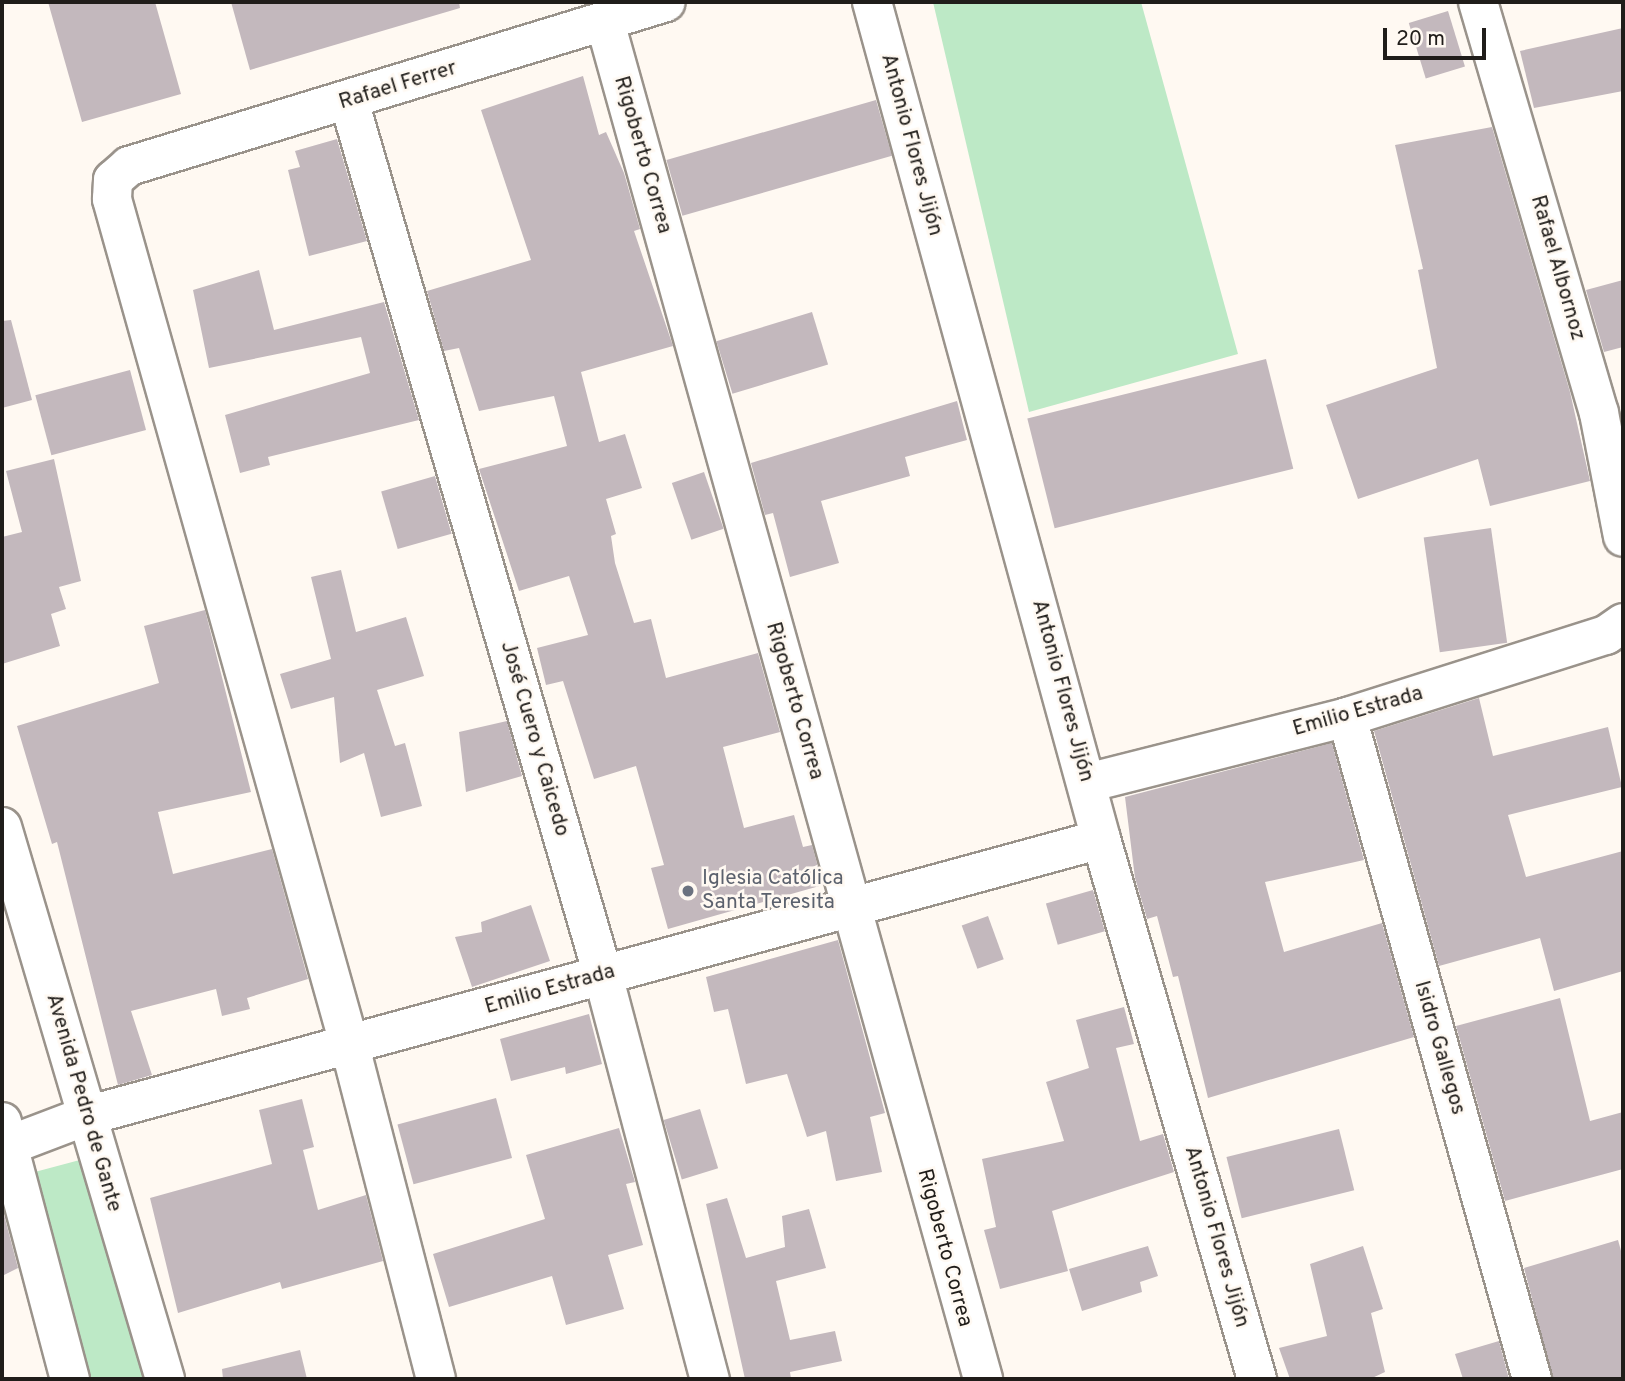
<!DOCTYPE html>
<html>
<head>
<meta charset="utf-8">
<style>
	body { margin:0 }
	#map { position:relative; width:1625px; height:1381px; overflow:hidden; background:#fff9f2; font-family:Overpass,sans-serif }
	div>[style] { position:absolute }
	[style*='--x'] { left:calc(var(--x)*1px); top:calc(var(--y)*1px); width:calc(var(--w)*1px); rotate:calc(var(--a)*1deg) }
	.green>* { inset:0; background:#bde9c6; transform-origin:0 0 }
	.building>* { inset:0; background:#c3b8bd; transform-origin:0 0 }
	.roads { filter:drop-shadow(2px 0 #9a938b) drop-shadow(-2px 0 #9a938b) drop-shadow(0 2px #9a938b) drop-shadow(0 -2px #9a938b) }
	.minor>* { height:38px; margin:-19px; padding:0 19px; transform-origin:19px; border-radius:19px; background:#fff }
	.dots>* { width:19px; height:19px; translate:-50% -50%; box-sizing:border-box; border:4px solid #fff9f2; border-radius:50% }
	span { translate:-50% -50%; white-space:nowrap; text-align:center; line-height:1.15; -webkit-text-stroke:5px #fff9f2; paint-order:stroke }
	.street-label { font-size:21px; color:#201d1a }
	.worship-label { font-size:21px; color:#5b616d }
	.left { translate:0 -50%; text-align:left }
	.frame { position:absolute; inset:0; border:4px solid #201d1a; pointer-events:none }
	.scale { position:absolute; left:1383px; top:28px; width:103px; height:32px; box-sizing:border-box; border:4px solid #201d1a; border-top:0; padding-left:9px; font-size:21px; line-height:24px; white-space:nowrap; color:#201d1a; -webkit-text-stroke:5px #fff9f2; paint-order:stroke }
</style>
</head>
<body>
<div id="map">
	<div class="green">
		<div style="clip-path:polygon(933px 2px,1141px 2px,1238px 354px,1029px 412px)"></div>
		<div style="left:91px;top:1157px;width:229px;height:62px;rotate:75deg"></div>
	</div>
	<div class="building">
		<div style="clip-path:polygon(48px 2px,155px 2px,181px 94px,82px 122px)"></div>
		<div style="clip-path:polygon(231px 2px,459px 2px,460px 8px,250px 70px)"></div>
		<div style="left:1448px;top:11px;width:58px;height:41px;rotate:73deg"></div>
		<div style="clip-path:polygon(1623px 28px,1623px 91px,1534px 108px,1520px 51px)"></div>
		<div style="clip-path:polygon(583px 76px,599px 135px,606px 132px,624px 173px,640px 229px,634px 231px,673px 346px,581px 372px,599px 442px,625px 434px,642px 488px,606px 499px,616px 534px,611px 536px,615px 563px,634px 623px,651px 619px,666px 678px,758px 653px,780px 732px,723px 747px,744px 828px,794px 815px,803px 847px,812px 845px,823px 885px,668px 929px,651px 868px,664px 865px,636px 766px,594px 779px,563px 681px,546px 685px,537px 648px,588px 635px,569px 576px,519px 591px,479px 469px,567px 446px,554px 396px,479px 411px,459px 348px,444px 351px,427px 291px,531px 260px,481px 110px)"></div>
		<div style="left:876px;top:100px;width:58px;height:218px;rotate:74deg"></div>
		<div style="clip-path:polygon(1492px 127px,1570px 392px,1590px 481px,1490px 506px,1478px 459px,1358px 499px,1326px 405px,1437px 368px,1418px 270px,1423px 269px,1395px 145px)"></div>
		<div style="clip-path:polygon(337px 139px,367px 241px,309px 256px,288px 170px,300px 167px,295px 151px)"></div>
		<div style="clip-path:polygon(259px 270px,274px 330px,384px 302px,419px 420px,268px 457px,270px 465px,240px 473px,225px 415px,370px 373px,361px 337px,209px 368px,193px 290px)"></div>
		<div style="clip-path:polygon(1623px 280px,1623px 347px,1604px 352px,1586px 290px)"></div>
		<div style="left:812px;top:312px;width:55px;height:100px;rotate:73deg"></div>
		<div style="clip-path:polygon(11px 320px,32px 400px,2px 408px,2px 321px)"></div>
		<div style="left:1266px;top:359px;width:113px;height:246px;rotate:76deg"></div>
		<div style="left:130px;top:370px;width:62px;height:98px;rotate:75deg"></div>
		<div style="clip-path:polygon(957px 401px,967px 440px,905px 457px,910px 476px,821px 501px,839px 563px,790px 577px,773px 513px,765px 515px,751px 463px)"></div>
		<div style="clip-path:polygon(54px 459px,81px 581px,59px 587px,66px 609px,51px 614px,60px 646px,2px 664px,2px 537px,22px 532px,6px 471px)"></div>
		<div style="left:704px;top:472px;width:60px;height:34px;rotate:71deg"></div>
		<div style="left:435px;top:476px;width:60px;height:56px;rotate:74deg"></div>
		<div style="left:1491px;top:528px;width:116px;height:68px;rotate:82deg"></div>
		<div style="clip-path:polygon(341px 570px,356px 632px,406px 617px,424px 676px,377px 690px,395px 746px,405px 743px,422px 806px,381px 817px,364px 753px,340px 763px,334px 697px,291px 709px,280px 674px,331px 659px,311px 577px)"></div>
		<div style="clip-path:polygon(205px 610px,251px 792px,158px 812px,173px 874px,272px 849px,308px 979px,247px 998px,250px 1009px,222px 1016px,216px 989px,131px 1011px,152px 1075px,118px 1085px,57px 842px,52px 844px,17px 726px,159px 683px,144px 626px)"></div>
		<div style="clip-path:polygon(1479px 698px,1493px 756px,1608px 727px,1622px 787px,1508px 815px,1526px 877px,1623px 851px,1623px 971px,1554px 991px,1540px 938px,1439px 966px,1374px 731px)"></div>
		<div style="clip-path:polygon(507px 721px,522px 776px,466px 792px,459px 732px)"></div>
		<div style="clip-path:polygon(1332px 743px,1364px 860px,1265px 882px,1284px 952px,1382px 923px,1414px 1037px,1208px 1098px,1178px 976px,1173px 977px,1157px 916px,1147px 919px,1135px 878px,1125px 797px)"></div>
		<div style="left:1093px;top:890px;width:43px;height:49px;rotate:74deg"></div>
		<div style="clip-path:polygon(531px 905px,550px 961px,472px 987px,455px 937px,482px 932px,481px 922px)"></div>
		<div style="left:988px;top:916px;width:46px;height:28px;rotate:70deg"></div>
		<div style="clip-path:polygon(838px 940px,885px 1113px,870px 1117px,882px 1172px,836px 1181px,826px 1131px,807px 1137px,787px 1074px,746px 1084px,728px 1009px,714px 1012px,706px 977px)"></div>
		<div style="clip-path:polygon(1560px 998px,1590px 1121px,1623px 1112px,1623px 1169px,1505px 1201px,1456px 1026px)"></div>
		<div style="clip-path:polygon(1124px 1007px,1134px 1044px,1116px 1048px,1140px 1141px,1163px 1134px,1174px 1172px,1052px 1211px,1068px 1271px,1000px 1289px,984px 1230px,996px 1227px,982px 1159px,1064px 1141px,1046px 1082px,1089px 1068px,1076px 1020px)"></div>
		<div style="clip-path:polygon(589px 1014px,602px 1064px,566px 1074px,565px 1067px,511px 1081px,500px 1039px)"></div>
		<div style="left:496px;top:1098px;width:62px;height:102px;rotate:75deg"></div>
		<div style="clip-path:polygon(302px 1099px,314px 1147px,303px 1150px,318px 1210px,366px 1195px,383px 1261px,282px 1289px,280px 1282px,178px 1313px,150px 1198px,272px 1164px,259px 1110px)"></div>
		<div style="left:700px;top:1109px;width:62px;height:38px;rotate:73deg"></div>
		<div style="clip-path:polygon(619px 1128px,635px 1182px,626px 1184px,643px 1245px,608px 1255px,624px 1309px,566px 1325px,552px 1276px,449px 1307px,433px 1254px,545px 1219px,526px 1155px)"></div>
		<div style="left:1339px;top:1129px;width:63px;height:116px;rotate:76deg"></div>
		<div style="clip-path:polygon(727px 1198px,746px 1258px,785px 1247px,782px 1216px,809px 1209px,826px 1268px,776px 1281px,790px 1340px,835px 1331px,842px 1361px,790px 1372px,791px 1379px,745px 1379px,706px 1204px)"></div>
		<div style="clip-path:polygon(2px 1207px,18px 1268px,2px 1276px)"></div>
		<div style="clip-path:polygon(1618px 1240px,1623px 1258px,1623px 1379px,1553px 1379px,1524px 1268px)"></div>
		<div style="clip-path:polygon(1148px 1246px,1158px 1276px,1140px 1282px,1142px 1292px,1082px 1311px,1069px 1269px)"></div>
		<div style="clip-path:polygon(1363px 1246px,1383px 1309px,1371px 1313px,1385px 1372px,1370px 1379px,1290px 1379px,1279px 1348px,1327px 1336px,1310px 1264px)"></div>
		<div style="clip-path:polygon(1499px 1341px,1509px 1379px,1463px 1379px,1455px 1354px)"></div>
		<div style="clip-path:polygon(300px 1350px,307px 1379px,223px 1379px,222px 1369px)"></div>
	</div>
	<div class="roads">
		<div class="minor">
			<div style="--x:872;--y:2;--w:868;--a:74.7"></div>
			<div style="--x:1101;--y:839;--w:562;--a:73.89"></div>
			<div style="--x:1478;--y:2;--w:428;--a:73.6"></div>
			<div style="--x:1599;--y:413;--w:126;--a:79"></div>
			<div style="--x:605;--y:22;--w:1409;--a:74.43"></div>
			<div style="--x:349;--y:101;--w:910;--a:73.8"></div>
			<div style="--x:603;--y:975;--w:418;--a:75.2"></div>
			<div style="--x:1347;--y:717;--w:687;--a:74.39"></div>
			<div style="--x:1087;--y:783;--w:268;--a:-14.2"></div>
			<div style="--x:1347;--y:717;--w:272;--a:-17.6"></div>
			<div style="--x:1606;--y:635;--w:21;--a:-35"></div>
			<div style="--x:2;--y:827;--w:576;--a:73.55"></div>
			<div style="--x:2;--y:1122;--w:266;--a:75.2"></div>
			<div style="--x:2;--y:1148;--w:90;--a:-20.9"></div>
			<div style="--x:86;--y:1116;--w:1052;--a:-15.26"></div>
			<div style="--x:436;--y:1379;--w:343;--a:-104.5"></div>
			<div style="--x:350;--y:1047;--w:881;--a:-105.68"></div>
			<div style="--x:112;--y:199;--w:19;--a:-87"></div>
			<div style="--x:113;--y:180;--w:21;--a:-41"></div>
			<div style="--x:129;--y:166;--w:561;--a:-16.98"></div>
		</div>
	</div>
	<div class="dots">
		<div style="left:688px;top:891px;background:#6b7280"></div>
	</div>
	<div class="street-label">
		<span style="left:398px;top:86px;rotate:-17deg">Rafael Ferrer</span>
		<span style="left:911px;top:145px;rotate:75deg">Antonio Flores Jijón</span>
		<span style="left:642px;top:155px;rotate:74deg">Rigoberto Correa</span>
		<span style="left:1557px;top:268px;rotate:74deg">Rafael Albornoz</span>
		<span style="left:1062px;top:691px;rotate:75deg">Antonio Flores Jijón</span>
		<span style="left:794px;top:701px;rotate:74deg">Rigoberto Correa</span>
		<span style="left:1358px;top:712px;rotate:-16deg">Emilio Estrada</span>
		<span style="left:534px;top:739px;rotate:74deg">José Cuero y Caicedo</span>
		<span style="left:550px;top:990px;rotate:-16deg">Emilio Estrada</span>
		<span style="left:1439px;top:1048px;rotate:74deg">Isidro Gallegos</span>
		<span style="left:83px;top:1103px;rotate:74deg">Avenida Pedro de Gante</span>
		<span style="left:1216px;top:1237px;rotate:74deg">Antonio Flores Jijón</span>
		<span style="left:944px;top:1248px;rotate:75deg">Rigoberto Correa</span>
	</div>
	<div class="worship-label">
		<span class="left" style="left:702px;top:891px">Iglesia Católica<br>Santa Teresita</span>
	</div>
	<div class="frame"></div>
	<div class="scale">20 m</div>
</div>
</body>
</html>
